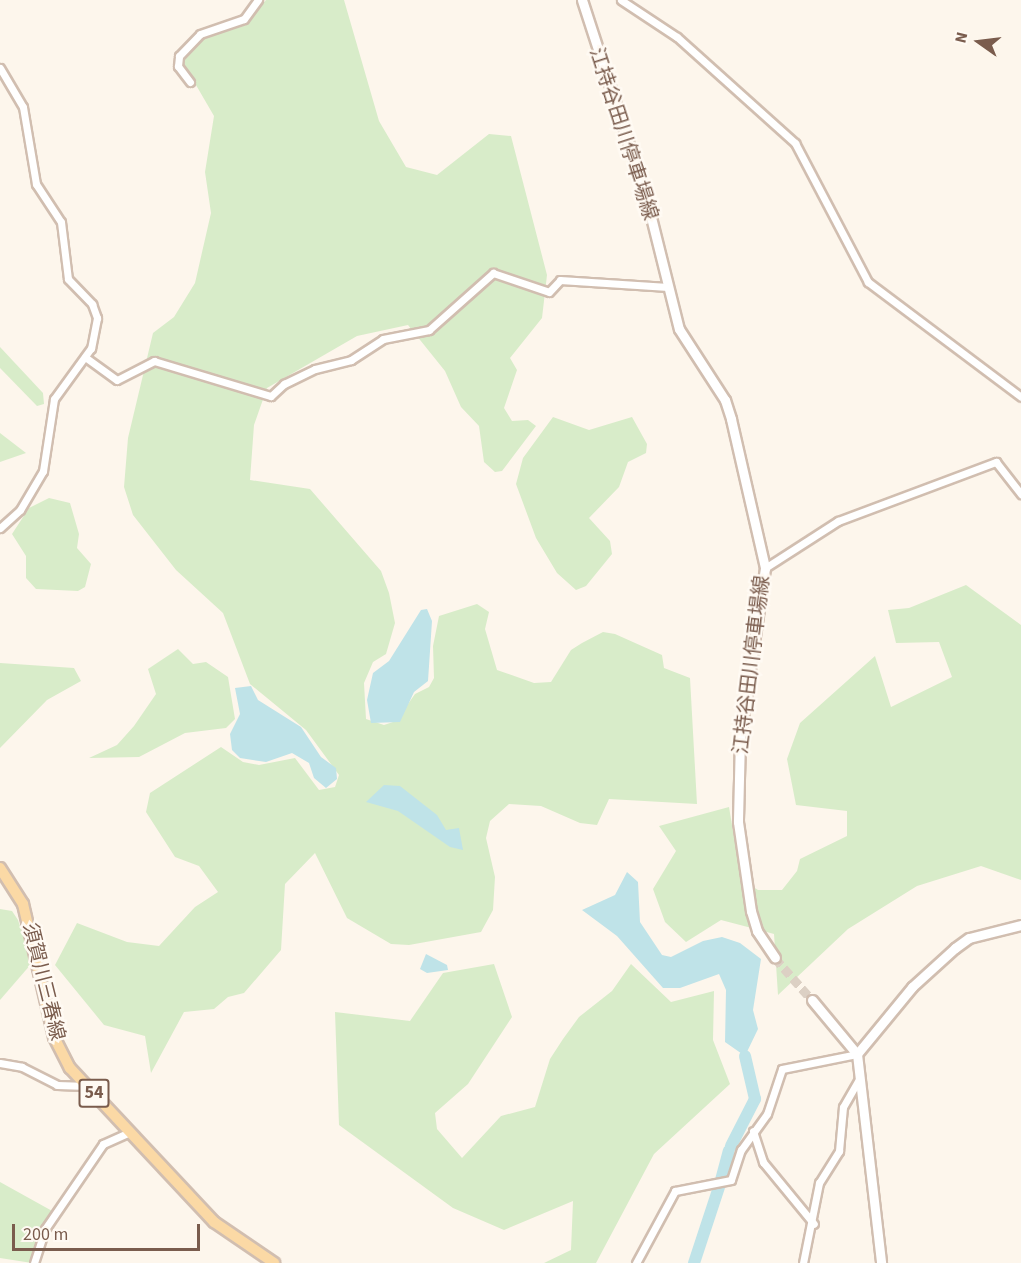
<!DOCTYPE html>
<html>
<head>
<meta charset="utf-8">
<style>
	body { margin:0 }
	#map { position:relative; width:1021px; height:1263px; overflow:hidden; background:#fdf6ec; font-family:"Source Sans 3","Noto Sans JP",sans-serif }
	div>[style] { position:absolute }
	[style*='--x'] { left:calc(var(--x)*1px); top:calc(var(--y)*1px); width:calc(var(--w)*1px); rotate:calc(var(--a)*1deg) }
	.green>* { inset:0; background:#d8ecc9 }
	.water>* { inset:0; background:#bfe3e8 }
	.river>* { height:12px; margin:-6px; padding:0 6px; transform-origin:6px; border-radius:6px; background:#bfe3e8 }
	.secondary-tunnel>* { height:9px; margin-top:-4.5px; transform-origin:0; background:repeating-linear-gradient(90deg,#dcd0c4 0 9px,transparent 0 13.5px) }
	.roads { filter:drop-shadow(2px 0 #d1beb0) drop-shadow(-2px 0 #d1beb0) drop-shadow(0 2px #d1beb0) drop-shadow(0 -2px #d1beb0) }
	.minor>* { height:7px; margin:-3.5px; padding:0 3.5px; transform-origin:3.5px; border-radius:3.5px; background:#fff }
	.secondary>* { height:9px; margin:-4.5px; padding:0 4.5px; transform-origin:4.5px; border-radius:4.5px; background:#fff }
	.primary>* { height:10px; margin:-5px; padding:0 5px; transform-origin:5px; border-radius:5px; background:#fbd9a5 }
	span { translate:-50% -50%; white-space:nowrap; text-align:center; line-height:1.15; -webkit-text-stroke:5px #fffaf3; paint-order:stroke }
	.shield-label span { padding:2px 4px; background:#fffaf3; border:2px solid; border-radius:4px; -webkit-text-stroke-width:0 }
	.shield-label { font-size:18px; color:#7a5c4d; font-weight:700 }
	.street-label { font-size:20px; color:#7a5c4d }
	.north { position:absolute; left:949px; top:12px; width:60px; height:60px; -webkit-text-stroke:4px #fffaf3; paint-order:stroke; rotate:284deg; font-size:16px; font-weight:700; line-height:24px; text-align:center; color:#7a5c4d }
	.north::after { content:''; display:block; margin:auto; width:21px; height:27px; background:#7a5c4d; clip-path:polygon(50% 0,100% 100%,50% 72%,0 100%) }
	.scale { position:absolute; left:12px; top:1224px; width:188px; height:27px; box-sizing:border-box; border:3px solid #7a5c4d; border-top:0; padding-left:8px; font-size:18px; line-height:21px; white-space:nowrap; color:#7a5c4d; -webkit-text-stroke:4px #fffaf3; paint-order:stroke }
</style>
</head>
<body>
<div id="map">
	<div class="green">
		<div style="clip-path:polygon(266px 0,344px 0,379px 121px,406px 167px,437px 175px,489px 134px,511px 136px,547px 275px,542px 318px,510px 358px,517px 370px,504px 408px,512px 421px,528px 420px,536px 426px,502px 471px,495px 472px,484px 462px,479px 426px,461px 407px,445px 371px,408px 325px,357px 336px,267px 388px,254px 425px,250px 480px,310px 489px,381px 571px,389px 593px,395px 623px,386px 654px,373px 662px,364px 683px,366px 719px,384px 725px,396px 721px,415px 694px,429px 687px,434px 678px,433px 646px,439px 616px,477px 604px,489px 612px,485px 629px,497px 670px,534px 683px,551px 682px,571px 650px,582px 643px,603px 632px,615px 634px,662px 655px,664px 668px,690px 678px,697px 804px,609px 799px,597px 825px,580px 823px,541px 806px,509px 804px,490px 821px,486px 838px,495px 877px,493px 910px,481px 932px,409px 945px,391px 944px,347px 918px,315px 853px,285px 884px,281px 950px,244px 993px,228px 997px,214px 1009px,184px 1012px,151px 1073px,145px 1036px,104px 1025px,55px 965px,77px 923px,127px 942px,159px 946px,195px 907px,218px 892px,199px 866px,175px 857px,146px 812px,150px 793px,221px 747px,243px 762px,259px 765px,295px 758px,319px 790px,335px 787px,339px 775px,306px 730px,250px 684px,223px 613px,176px 570px,133px 515px,124px 487px,128px 438px,153px 333px,174px 317px,195px 283px,211px 213px,205px 172px,214px 116px,182px 61px,202px 35px,248px 20px)"></div>
		<div style="clip-path:polygon(0 347px,43px 393px,44px 404px,37px 406px,0 368px)"></div>
		<div style="clip-path:polygon(553px 417px,589px 430px,632px 417px,647px 444px,646px 453px,628px 462px,619px 487px,589px 518px,610px 541px,612px 554px,586px 586px,576px 590px,557px 573px,536px 538px,516px 484px,523px 458px)"></div>
		<div style="clip-path:polygon(0 433px,26px 453px,0 462px)"></div>
		<div style="clip-path:polygon(49px 498px,70px 503px,79px 534px,77px 548px,91px 564px,85px 587px,78px 591px,36px 589px,26px 578px,26px 556px,12px 534px,29px 508px)"></div>
		<div style="clip-path:polygon(966px 585px,1021px 625px,1021px 880px,981px 866px,917px 886px,848px 929px,778px 995px,774px 934px,721px 920px,686px 942px,665px 922px,653px 889px,676px 851px,659px 826px,729px 807px,741px 879px,758px 890px,782px 890px,797px 871px,800px 859px,847px 836px,847px 811px,796px 805px,787px 759px,800px 723px,875px 656px,891px 707px,952px 677px,939px 642px,896px 643px,888px 610px,909px 608px)"></div>
		<div style="clip-path:polygon(178px 649px,193px 664px,206px 662px,228px 677px,235px 719px,226px 728px,185px 733px,139px 757px,89px 758px,117px 745px,134px 726px,156px 694px,148px 669px)"></div>
		<div style="clip-path:polygon(0 663px,74px 668px,81px 681px,47px 700px,0 748px)"></div>
		<div style="clip-path:polygon(0 909px,12px 911px,18px 920px,32px 963px,0 1000px)"></div>
		<div style="clip-path:polygon(494px 964px,512px 1017px,468px 1084px,435px 1113px,437px 1129px,462px 1158px,501px 1116px,535px 1107px,550px 1059px,563px 1039px,579px 1017px,612px 991px,631px 964px,671px 1002px,714px 991px,713px 1040px,730px 1084px,654px 1154px,596px 1263px,544px 1263px,571px 1250px,573px 1201px,504px 1230px,453px 1208px,339px 1125px,335px 1012px,410px 1021px,443px 973px)"></div>
		<div style="clip-path:polygon(0 1182px,54px 1212px,32px 1263px,0 1258px)"></div>
	</div>
	<div class="water">
		<div style="clip-path:polygon(427px 609px,432px 621px,428px 681px,414px 692px,400px 722px,371px 723px,367px 700px,373px 673px,389px 661px,421px 610px)"></div>
		<div style="clip-path:polygon(251px 686px,258px 700px,301px 727px,321px 757px,336px 768px,337px 779px,326px 788px,314px 778px,309px 763px,292px 753px,266px 762px,240px 758px,232px 750px,230px 734px,240px 714px,235px 688px)"></div>
		<div style="clip-path:polygon(384px 785px,400px 786px,437px 815px,446px 830px,459px 828px,463px 850px,450px 847px,398px 811px,366px 802px)"></div>
		<div style="clip-path:polygon(627px 872px,638px 882px,640px 922px,662px 955px,671px 957px,703px 941px,722px 937px,740px 943px,761px 959px,753px 1010px,758px 1029px,745px 1056px,725px 1042px,726px 990px,719px 974px,680px 988px,663px 988px,617px 936px,582px 910px,615px 895px)"></div>
		<div style="clip-path:polygon(426px 954px,447px 965px,448px 970px,427px 973px,420px 969px)"></div>
	</div>
	<div class="river">
		<div style="--x:731;--y:1146;--w:53;--a:-62.9"></div>
		<div style="--x:755;--y:1099;--w:44;--a:-103.1"></div>
		<div style="--x:721;--y:1180;--w:30;--a:-75"></div>
		<div style="--x:694;--y:1263;--w:80;--a:-71.8"></div>
	</div>
	<div class="secondary-tunnel">
		<div style="--x:775;--y:958;--w:56;--a:48.6"></div>
	</div>
	<div class="roads">
		<div class="minor">
			<div style="--x:621;--y:0;--w:67;--a:33.5"></div>
			<div style="--x:677;--y:37;--w:159;--a:41.9"></div>
			<div style="--x:795;--y:143;--w:157;--a:62.3"></div>
			<div style="--x:868;--y:282;--w:191;--a:36.9"></div>
			<div style="--x:0;--y:68;--w:45;--a:59.5"></div>
			<div style="--x:23;--y:107;--w:78;--a:80.4"></div>
			<div style="--x:36;--y:184;--w:45;--a:56.7"></div>
			<div style="--x:61;--y:222;--w:57;--a:83"></div>
			<div style="--x:68;--y:279;--w:35;--a:46"></div>
			<div style="--x:92;--y:304;--w:15;--a:70"></div>
			<div style="--x:97;--y:318;--w:31;--a:101"></div>
			<div style="--x:91;--y:348;--w:63;--a:126"></div>
			<div style="--x:54;--y:399;--w:73;--a:98.7"></div>
			<div style="--x:43;--y:471;--w:45;--a:120.5"></div>
			<div style="--x:20;--y:510;--w:27;--a:138"></div>
			<div style="--x:190;--y:82;--w:20;--a:-127"></div>
			<div style="--x:178;--y:66;--w:10;--a:-84"></div>
			<div style="--x:179;--y:56;--w:30;--a:-46"></div>
			<div style="--x:200;--y:34;--w:46;--a:-18.8"></div>
			<div style="--x:244;--y:19;--w:24;--a:-54"></div>
			<div style="--x:85;--y:357;--w:39;--a:36"></div>
			<div style="--x:117;--y:380;--w:42;--a:-27.2"></div>
			<div style="--x:154;--y:361;--w:122;--a:16.7"></div>
			<div style="--x:271;--y:396;--w:18;--a:-43"></div>
			<div style="--x:284;--y:384;--w:34;--a:-26"></div>
			<div style="--x:315;--y:369;--w:37;--a:-14"></div>
			<div style="--x:351;--y:360;--w:38;--a:-33"></div>
			<div style="--x:383;--y:339;--w:47;--a:-11.1"></div>
			<div style="--x:429;--y:330;--w:86;--a:-41.7"></div>
			<div style="--x:493;--y:273;--w:59;--a:18.7"></div>
			<div style="--x:549;--y:292;--w:16;--a:-47"></div>
			<div style="--x:560;--y:280;--w:108;--a:3.7"></div>
			<div style="--x:765;--y:568;--w:87;--a:-32.8"></div>
			<div style="--x:838;--y:521;--w:169;--a:-20.5"></div>
			<div style="--x:996;--y:462;--w:41;--a:52"></div>
			<div style="--x:0;--y:1063;--w:22;--a:10"></div>
			<div style="--x:22;--y:1067;--w:39;--a:27"></div>
			<div style="--x:57;--y:1085;--w:30;--a:2"></div>
			<div style="--x:753;--y:1131;--w:33;--a:72"></div>
			<div style="--x:763;--y:1162;--w:80;--a:50.6"></div>
			<div style="--x:34;--y:1263;--w:36;--a:-72"></div>
			<div style="--x:45;--y:1229;--w:103;--a:-55.7"></div>
			<div style="--x:103;--y:1144;--w:30;--a:-24"></div>
			<div style="--x:636;--y:1263;--w:82;--a:-61.6"></div>
			<div style="--x:675;--y:1191;--w:57;--a:-11.1"></div>
			<div style="--x:731;--y:1180;--w:32;--a:-72"></div>
			<div style="--x:741;--y:1150;--w:44;--a:-54.2"></div>
			<div style="--x:767;--y:1114;--w:47;--a:-71.6"></div>
			<div style="--x:782;--y:1069;--w:76;--a:-11.3"></div>
			<div style="--x:803;--y:1263;--w:82;--a:-78.7"></div>
			<div style="--x:819;--y:1183;--w:38;--a:-58"></div>
			<div style="--x:839;--y:1151;--w:44;--a:-84.8"></div>
			<div style="--x:843;--y:1107;--w:34;--a:-60"></div>
		</div>
		<div class="secondary">
			<div style="--x:582;--y:0;--w:207;--a:72"></div>
			<div style="--x:646;--y:197;--w:136;--a:76"></div>
			<div style="--x:679;--y:329;--w:85;--a:57.1"></div>
			<div style="--x:725;--y:400;--w:20;--a:72"></div>
			<div style="--x:731;--y:419;--w:153;--a:77.1"></div>
			<div style="--x:765;--y:568;--w:172;--a:98.4"></div>
			<div style="--x:740;--y:738;--w:84;--a:91.4"></div>
			<div style="--x:738;--y:822;--w:90;--a:81.7"></div>
			<div style="--x:751;--y:911;--w:21;--a:73"></div>
			<div style="--x:757;--y:931;--w:32;--a:56"></div>
			<div style="--x:812;--y:1000;--w:70;--a:50.2"></div>
			<div style="--x:857;--y:1054;--w:210;--a:83.4"></div>
			<div style="--x:857;--y:1054;--w:87;--a:-50.6"></div>
			<div style="--x:912;--y:987;--w:58;--a:-42.2"></div>
			<div style="--x:955;--y:948;--w:17;--a:-36"></div>
			<div style="--x:969;--y:938;--w:54;--a:-14"></div>
		</div>
		<div class="primary">
			<div style="--x:0;--y:868;--w:43;--a:57.4"></div>
			<div style="--x:23;--y:904;--w:137;--a:76.9"></div>
			<div style="--x:54;--y:1037;--w:35;--a:63"></div>
			<div style="--x:70;--y:1068;--w:211;--a:46.9"></div>
			<div style="--x:214;--y:1222;--w:73;--a:34.3"></div>
		</div>
	</div>
	<div class="shield-label">
		<span style="left:94px;top:1093px">54</span>
	</div>
	<div class="street-label">
		<span style="left:623px;top:134px;rotate:72deg">江持谷田川停車場線</span>
		<span style="left:752px;top:665px;rotate:-83deg">江持谷田川停車場線</span>
		<span style="left:43px;top:982px;rotate:76deg">須賀川三春線</span>
	</div>
	<div class="north">N</div>
	<div class="scale">200 m</div>
</div>
</body>
</html>
